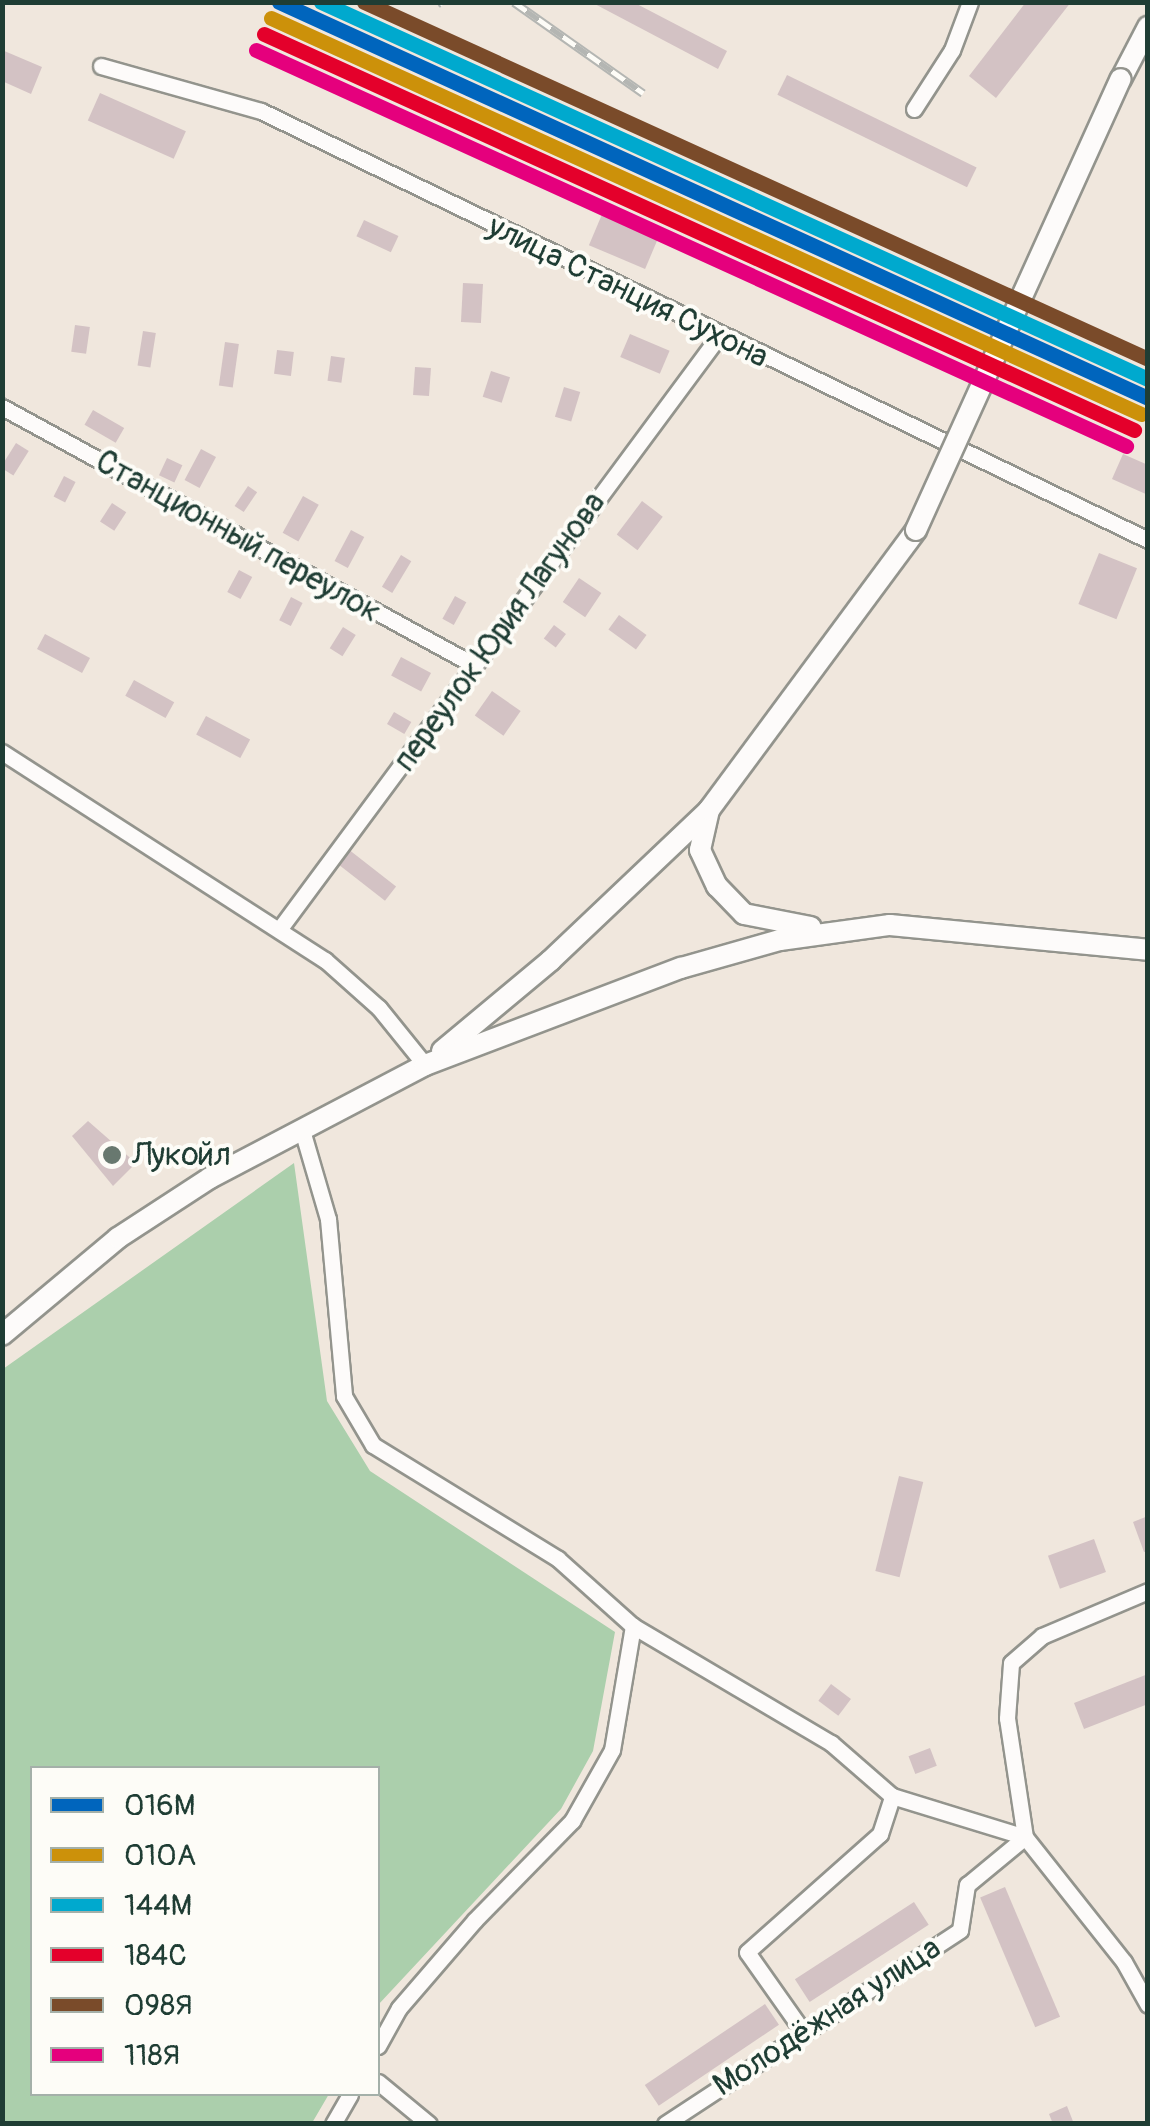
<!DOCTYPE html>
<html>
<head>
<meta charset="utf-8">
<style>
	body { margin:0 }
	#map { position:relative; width:1150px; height:2126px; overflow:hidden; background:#f0e7dd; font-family:Pangolin,sans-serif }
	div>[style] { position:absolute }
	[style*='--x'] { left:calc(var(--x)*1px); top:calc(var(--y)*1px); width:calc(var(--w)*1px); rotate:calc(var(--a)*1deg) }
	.forest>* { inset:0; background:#abcfac }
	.building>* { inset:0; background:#d3c2c4; transform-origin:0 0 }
	.roads { filter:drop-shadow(2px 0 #93948d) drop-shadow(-2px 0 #93948d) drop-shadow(0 2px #93948d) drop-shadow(0 -2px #93948d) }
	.street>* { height:15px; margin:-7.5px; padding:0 7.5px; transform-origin:7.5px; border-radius:7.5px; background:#fdfbfa }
	.secondary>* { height:20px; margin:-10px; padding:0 10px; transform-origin:10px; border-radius:10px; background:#fdfbfa }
	.rail>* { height:9px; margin-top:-4.5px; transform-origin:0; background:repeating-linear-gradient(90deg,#fdfcf7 0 15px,#b4b6b3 0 30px); box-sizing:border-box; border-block:2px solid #b4b6b3 }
	.bridges { filter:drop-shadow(2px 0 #93948d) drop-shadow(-2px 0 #93948d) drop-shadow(0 2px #93948d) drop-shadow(0 -2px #93948d) }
	.secondary-bridge>* { height:20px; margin:-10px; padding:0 10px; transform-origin:10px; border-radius:10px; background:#fdfbfa }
	.rail-1>* { height:15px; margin:-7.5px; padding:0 7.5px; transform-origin:7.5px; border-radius:7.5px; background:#0065bd }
	.rail-2>* { height:15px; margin:-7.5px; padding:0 7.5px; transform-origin:7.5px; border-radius:7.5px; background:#cc910a }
	.rail-3>* { height:15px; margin:-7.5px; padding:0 7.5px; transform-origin:7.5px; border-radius:7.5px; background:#00a9ce }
	.rail-4>* { height:15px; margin:-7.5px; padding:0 7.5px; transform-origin:7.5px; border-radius:7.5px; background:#e4002b }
	.rail-5>* { height:15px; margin:-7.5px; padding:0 7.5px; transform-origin:7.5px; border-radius:7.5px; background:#7a4b2a }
	.rail-6>* { height:15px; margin:-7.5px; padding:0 7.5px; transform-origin:7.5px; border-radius:7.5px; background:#e5007d }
	.dots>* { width:28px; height:28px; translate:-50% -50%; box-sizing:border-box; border:5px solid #fdfcf7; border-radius:50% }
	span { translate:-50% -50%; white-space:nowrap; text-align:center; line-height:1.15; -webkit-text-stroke:8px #fdfcf7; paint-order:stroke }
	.street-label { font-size:32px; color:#1f3d34 }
	.poi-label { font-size:32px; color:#1f3d34 }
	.left { translate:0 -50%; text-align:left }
	.frame { position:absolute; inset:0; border:5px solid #1f3d34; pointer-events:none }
	.legend { position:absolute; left:30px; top:1766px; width:350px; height:330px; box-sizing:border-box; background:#fdfcf7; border:2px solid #a4b0a9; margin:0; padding:12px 18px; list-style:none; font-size:30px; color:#1f3d34 }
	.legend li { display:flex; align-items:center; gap:20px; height:50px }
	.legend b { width:50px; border:2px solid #a4b0a9 }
</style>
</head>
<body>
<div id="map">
	<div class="forest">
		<div style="clip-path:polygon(294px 1163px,327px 1401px,370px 1471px,615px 1632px,593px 1751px,561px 1809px,378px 2005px,378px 1768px,32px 1768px,32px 2094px,329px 2094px,312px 2123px,3px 2123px,3px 1369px)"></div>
	</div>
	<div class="building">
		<div style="clip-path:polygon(591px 2px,633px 2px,727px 51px,718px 69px)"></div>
		<div style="clip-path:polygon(1026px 2px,1071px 2px,996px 98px,969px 76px)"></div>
		<div style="clip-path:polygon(2px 50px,42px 67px,31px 94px,2px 81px)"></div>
		<div style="left:787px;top:75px;width:211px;height:22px;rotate:26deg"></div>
		<div style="left:100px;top:93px;width:94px;height:30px;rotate:24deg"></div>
		<div style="left:603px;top:212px;width:61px;height:36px;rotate:23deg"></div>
		<div style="left:364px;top:220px;width:38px;height:18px;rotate:25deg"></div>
		<div style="left:463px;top:283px;width:20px;height:39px;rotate:3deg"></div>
		<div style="left:75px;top:325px;width:15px;height:27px;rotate:8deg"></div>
		<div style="left:143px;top:331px;width:13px;height:35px;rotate:9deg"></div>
		<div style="left:630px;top:334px;width:43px;height:25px;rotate:23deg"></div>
		<div style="left:225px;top:342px;width:14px;height:44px;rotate:8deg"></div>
		<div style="left:277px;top:350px;width:17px;height:24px;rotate:7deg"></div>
		<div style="left:331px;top:356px;width:14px;height:25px;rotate:8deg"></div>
		<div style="left:415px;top:367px;width:16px;height:28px;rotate:4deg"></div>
		<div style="left:491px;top:371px;width:20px;height:27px;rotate:18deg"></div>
		<div style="left:564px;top:387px;width:17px;height:31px;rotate:17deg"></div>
		<div style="left:93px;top:410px;width:36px;height:17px;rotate:30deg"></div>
		<div style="left:16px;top:443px;width:15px;height:29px;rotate:32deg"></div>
		<div style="left:201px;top:449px;width:17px;height:35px;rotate:28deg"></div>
		<div style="clip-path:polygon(1123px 454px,1148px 465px,1148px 495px,1112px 479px)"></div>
		<div style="left:167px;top:458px;width:17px;height:19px;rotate:25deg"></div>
		<div style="left:64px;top:476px;width:13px;height:23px;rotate:27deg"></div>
		<div style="left:248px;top:486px;width:11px;height:24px;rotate:34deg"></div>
		<div style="left:303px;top:496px;width:18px;height:42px;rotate:29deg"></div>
		<div style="left:642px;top:501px;width:26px;height:42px;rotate:37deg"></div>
		<div style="left:112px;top:503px;width:17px;height:22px;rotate:33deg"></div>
		<div style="left:351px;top:530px;width:15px;height:35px;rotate:28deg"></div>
		<div style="left:1099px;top:553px;width:41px;height:55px;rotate:22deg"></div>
		<div style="left:401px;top:555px;width:12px;height:37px;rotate:31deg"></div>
		<div style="left:239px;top:570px;width:15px;height:25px;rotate:28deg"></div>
		<div style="left:579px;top:578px;width:27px;height:29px;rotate:34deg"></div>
		<div style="left:455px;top:596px;width:13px;height:26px;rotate:29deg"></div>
		<div style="left:291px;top:597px;width:13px;height:26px;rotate:27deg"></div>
		<div style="left:619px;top:615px;width:34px;height:18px;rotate:36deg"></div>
		<div style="left:554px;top:625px;width:15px;height:17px;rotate:37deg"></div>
		<div style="left:343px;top:627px;width:15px;height:25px;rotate:32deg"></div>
		<div style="left:45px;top:634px;width:51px;height:17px;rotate:28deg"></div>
		<div style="left:401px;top:657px;width:34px;height:21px;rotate:28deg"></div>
		<div style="left:134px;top:680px;width:46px;height:18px;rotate:29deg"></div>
		<div style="left:492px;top:691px;width:35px;height:30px;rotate:35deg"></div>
		<div style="left:394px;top:712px;width:20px;height:14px;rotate:30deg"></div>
		<div style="left:206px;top:716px;width:50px;height:21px;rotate:28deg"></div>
		<div style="left:348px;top:849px;width:61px;height:18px;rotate:38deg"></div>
		<div style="clip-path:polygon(88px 1121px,136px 1163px,113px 1186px,72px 1136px)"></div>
		<div style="left:899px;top:1476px;width:25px;height:98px;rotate:14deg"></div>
		<div style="clip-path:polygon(1148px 1516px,1148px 1551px,1144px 1552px,1133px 1522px)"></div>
		<div style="left:1094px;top:1539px;width:35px;height:49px;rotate:70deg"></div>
		<div style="clip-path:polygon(1148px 1674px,1148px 1704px,1084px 1729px,1074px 1703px)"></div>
		<div style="left:831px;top:1684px;width:25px;height:21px;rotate:37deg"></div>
		<div style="left:930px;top:1748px;width:19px;height:23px;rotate:69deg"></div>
		<div style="left:1005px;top:1887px;width:141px;height:27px;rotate:67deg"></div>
		<div style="left:914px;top:1902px;width:27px;height:142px;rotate:57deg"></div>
		<div style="left:765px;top:2004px;width:25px;height:145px;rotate:56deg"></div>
		<div style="clip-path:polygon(1067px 2106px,1074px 2124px,1053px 2124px,1049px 2114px)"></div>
	</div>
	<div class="roads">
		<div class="street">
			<div style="--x:101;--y:66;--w:166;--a:15.7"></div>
			<div style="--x:261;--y:111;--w:985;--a:25.81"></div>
			<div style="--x:914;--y:109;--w:70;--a:-57.2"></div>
			<div style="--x:952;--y:50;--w:51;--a:-69.4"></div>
			<div style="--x:2;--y:407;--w:538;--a:28.66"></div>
			<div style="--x:2;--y:752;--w:384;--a:32.8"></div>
			<div style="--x:325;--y:960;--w:72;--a:41.6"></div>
			<div style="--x:379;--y:1008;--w:73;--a:51.1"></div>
			<div style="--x:281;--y:927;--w:734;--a:-53.47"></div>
			<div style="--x:302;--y:1130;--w:93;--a:73.7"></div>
			<div style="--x:328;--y:1219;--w:178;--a:84.8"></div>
			<div style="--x:344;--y:1396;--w:57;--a:59.4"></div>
			<div style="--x:373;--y:1445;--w:217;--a:31.6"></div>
			<div style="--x:558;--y:1559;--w:101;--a:41.8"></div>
			<div style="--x:633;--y:1626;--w:230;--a:30.6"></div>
			<div style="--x:831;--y:1743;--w:81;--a:41"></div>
			<div style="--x:892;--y:1796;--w:139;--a:17.1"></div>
			<div style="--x:1025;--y:1837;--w:159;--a:51.6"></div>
			<div style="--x:1124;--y:1962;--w:49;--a:60.8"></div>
			<div style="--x:802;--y:2030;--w:95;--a:-125.2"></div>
			<div style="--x:747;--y:1952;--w:178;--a:-41.6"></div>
			<div style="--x:880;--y:1834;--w:40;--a:-72"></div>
			<div style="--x:378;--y:2046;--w:43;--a:-61.1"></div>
			<div style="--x:399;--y:2008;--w:116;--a:-49.2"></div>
			<div style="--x:475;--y:1920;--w:139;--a:-45.6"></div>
			<div style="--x:572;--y:1821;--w:81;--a:-60.6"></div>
			<div style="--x:612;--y:1750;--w:126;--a:-80.4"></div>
			<div style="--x:378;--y:2082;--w:66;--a:39.5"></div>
			<div style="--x:333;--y:2124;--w:34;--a:-60"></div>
			<div style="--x:665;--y:2124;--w:353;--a:-33.3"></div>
			<div style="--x:960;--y:1930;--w:46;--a:-81.2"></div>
			<div style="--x:967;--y:1885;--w:75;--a:-39.6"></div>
			<div style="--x:1025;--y:1837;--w:120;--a:-98.6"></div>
			<div style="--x:1007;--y:1718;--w:55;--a:-85.8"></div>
			<div style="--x:1011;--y:1663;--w:41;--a:-41.1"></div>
			<div style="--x:1042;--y:1636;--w:115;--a:-23"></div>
		</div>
		<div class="secondary">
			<div style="--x:1121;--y:79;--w:59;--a:-62.6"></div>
			<div style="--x:709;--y:810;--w:41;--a:102.7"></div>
			<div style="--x:700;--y:850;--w:40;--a:65"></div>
			<div style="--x:717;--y:886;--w:39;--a:46"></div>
			<div style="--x:744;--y:914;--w:68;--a:11"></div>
			<div style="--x:442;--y:1051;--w:141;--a:-39.8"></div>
			<div style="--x:550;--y:961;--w:219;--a:-43.5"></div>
			<div style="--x:709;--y:810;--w:348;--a:-53.5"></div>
			<div style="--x:2;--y:1335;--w:151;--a:-39.9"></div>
			<div style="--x:118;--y:1238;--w:110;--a:-33.1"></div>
			<div style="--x:210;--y:1178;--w:243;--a:-27.7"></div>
			<div style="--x:425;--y:1065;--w:274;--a:-20.8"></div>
			<div style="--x:681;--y:968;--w:103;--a:-15.8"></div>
			<div style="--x:780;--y:940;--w:111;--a:-7.8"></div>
			<div style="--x:890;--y:925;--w:259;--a:5.5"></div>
		</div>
	</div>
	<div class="rail">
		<div style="--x:441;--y:2;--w:3;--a:45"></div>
		<div style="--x:514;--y:2;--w:158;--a:35.2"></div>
	</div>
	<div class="bridges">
		<div class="secondary-bridge">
			<div style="--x:916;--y:530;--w:495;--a:-65.6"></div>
		</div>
	</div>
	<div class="rail-1">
		<div style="--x:279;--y:2;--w:955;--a:24.5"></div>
	</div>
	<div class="rail-2">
		<div style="--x:271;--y:18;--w:956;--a:24.47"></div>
	</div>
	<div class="rail-3">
		<div style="--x:321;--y:2;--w:909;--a:24.51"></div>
	</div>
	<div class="rail-4">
		<div style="--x:264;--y:34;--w:956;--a:24.47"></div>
	</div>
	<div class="rail-5">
		<div style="--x:364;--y:2;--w:861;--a:24.48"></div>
	</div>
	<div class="rail-6">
		<div style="--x:256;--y:50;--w:956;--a:24.47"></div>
	</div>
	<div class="dots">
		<div style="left:112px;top:1155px;background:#68786f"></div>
	</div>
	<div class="street-label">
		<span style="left:628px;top:292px;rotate:26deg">улица Станция Сухона</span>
		<span style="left:238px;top:537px;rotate:29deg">Станционный переулок</span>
		<span style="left:500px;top:632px;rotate:-54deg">переулок Юрия Лагунова</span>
		<span style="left:827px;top:2017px;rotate:-33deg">Молодёжная улица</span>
	</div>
	<div class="poi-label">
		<span class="left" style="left:132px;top:1155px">Лукойл</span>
	</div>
	<div class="frame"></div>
	<ul class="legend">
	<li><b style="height:12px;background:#0065bd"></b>016М</li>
	<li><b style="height:12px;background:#cc910a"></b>010А</li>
	<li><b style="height:12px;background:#00a9ce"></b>144М</li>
	<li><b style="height:12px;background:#e4002b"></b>184С</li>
	<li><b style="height:12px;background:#7a4b2a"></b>098Я</li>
	<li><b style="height:12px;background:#e5007d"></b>118Я</li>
	</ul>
</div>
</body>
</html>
